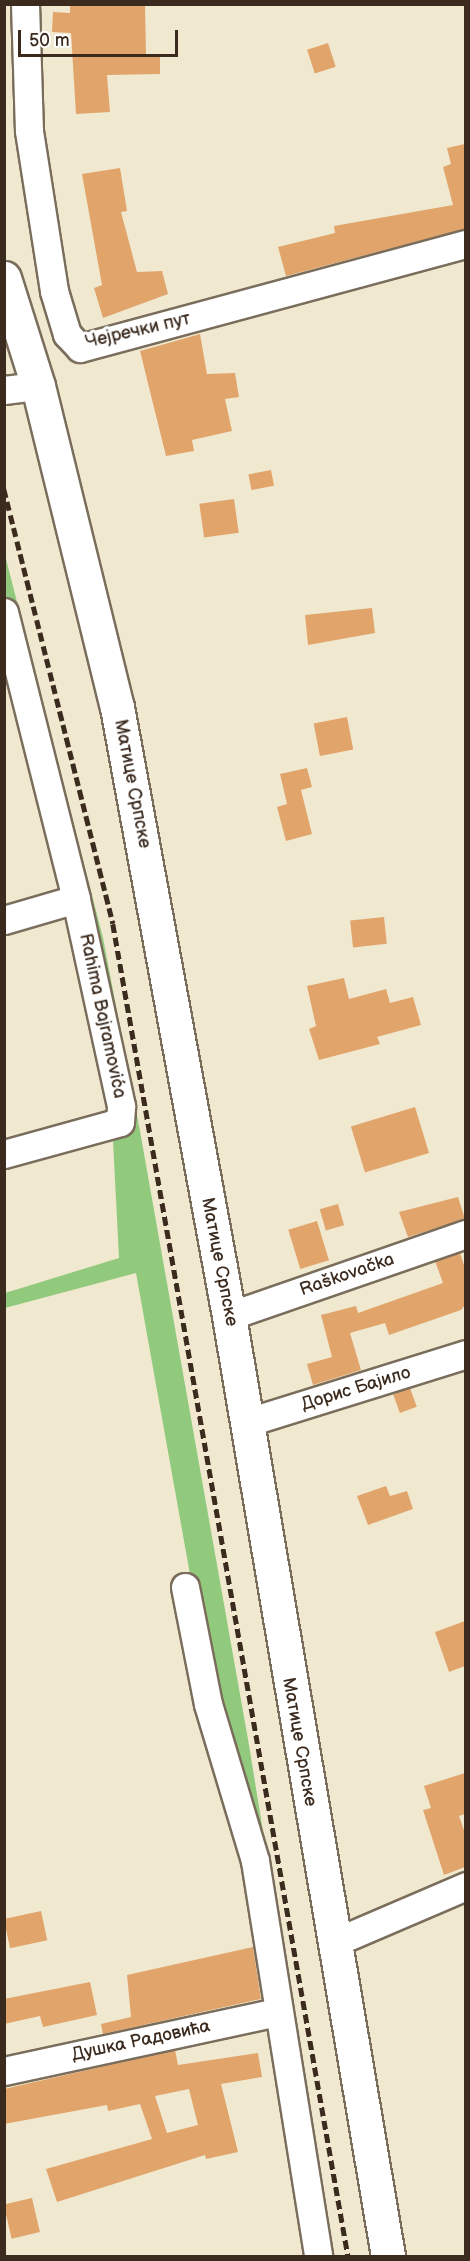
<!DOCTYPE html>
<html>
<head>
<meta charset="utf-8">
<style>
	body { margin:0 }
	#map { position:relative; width:470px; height:2261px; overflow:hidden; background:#f0e9d0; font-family:"Balsamiq Sans",sans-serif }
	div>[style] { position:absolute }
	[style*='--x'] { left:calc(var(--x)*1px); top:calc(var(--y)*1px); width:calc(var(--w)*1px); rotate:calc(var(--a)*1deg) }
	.green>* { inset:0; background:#92ca7d }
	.building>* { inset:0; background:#e1a56c; transform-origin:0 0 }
	.roads { filter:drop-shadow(2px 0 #7a6d5c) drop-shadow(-2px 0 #7a6d5c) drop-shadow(0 2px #7a6d5c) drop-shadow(0 -2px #7a6d5c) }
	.minor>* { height:27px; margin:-13.5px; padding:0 13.5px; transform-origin:13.5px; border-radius:13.5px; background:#fff }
	.major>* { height:33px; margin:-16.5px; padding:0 16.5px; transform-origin:16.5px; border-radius:16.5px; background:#fff }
	.rail>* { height:4.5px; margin-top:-2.25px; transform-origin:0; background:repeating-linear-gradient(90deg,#3b2a1e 0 9px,transparent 0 13.5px) }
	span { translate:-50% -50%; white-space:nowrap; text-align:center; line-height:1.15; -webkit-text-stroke:6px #fff; paint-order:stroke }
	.street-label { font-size:18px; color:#3b2a1e }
	.frame { position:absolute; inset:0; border:6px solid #3b2a1e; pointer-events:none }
	.scale { position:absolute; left:18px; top:30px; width:160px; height:27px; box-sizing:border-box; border:3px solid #3b2a1e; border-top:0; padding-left:8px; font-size:18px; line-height:21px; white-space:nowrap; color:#3b2a1e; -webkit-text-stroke:4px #fff; paint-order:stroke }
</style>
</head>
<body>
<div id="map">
	<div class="green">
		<div style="clip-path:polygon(4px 551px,103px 938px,140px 1131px,249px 1745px,332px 2256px,324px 2256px,217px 1725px,136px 1273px,5px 1308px,5px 1293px,119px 1258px,112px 1121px,5px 610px)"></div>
	</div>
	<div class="building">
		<div style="clip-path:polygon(70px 4px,145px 4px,146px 54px,160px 55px,160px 74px,107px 75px,110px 112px,76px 114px,71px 33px,52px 32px,53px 12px,70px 13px)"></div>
		<div style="left:328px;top:43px;width:25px;height:22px;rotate:72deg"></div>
		<div style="clip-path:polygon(465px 144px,465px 229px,286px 276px,278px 247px,335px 233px,334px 226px,453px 205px,443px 167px,451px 164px,447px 148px)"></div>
		<div style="clip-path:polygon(120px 168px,127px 211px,121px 212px,137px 272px,162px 271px,168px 294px,103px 318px,94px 288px,102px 285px,82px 174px)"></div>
		<div style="clip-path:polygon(200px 334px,207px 374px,235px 373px,239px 397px,225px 399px,232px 431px,192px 440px,194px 451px,166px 456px,140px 351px)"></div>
		<div style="left:271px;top:470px;width:16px;height:23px;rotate:79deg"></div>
		<div style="left:234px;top:499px;width:34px;height:35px;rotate:82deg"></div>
		<div style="clip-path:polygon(372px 608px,375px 633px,308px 645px,305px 615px)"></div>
		<div style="left:347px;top:717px;width:33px;height:34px;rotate:79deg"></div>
		<div style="clip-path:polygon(307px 768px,312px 787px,301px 790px,312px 834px,286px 841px,277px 807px,287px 804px,280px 774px)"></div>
		<div style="left:384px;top:917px;width:27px;height:34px;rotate:84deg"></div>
		<div style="clip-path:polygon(344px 978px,349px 999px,386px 989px,390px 1003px,413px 997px,421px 1025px,377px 1037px,380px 1044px,319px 1060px,309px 1029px,316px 1026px,307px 986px)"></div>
		<div style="left:415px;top:1107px;width:48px;height:67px;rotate:73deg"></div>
		<div style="clip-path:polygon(458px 1197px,465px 1219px,408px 1237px,399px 1212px)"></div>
		<div style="left:338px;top:1204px;width:22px;height:19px;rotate:74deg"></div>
		<div style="left:317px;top:1221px;width:41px;height:30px;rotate:73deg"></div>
		<div style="clip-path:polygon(460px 1253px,465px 1268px,465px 1305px,461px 1310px,389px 1335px,385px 1323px,350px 1333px,361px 1370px,313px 1385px,307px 1364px,332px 1357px,321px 1315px,356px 1306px,358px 1313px,443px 1283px,435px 1261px)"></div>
		<div style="left:410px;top:1388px;width:20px;height:18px;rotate:70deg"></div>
		<div style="clip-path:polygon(386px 1486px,390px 1496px,407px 1491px,413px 1509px,368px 1525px,357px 1496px)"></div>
		<div style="clip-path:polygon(465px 1621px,465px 1666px,449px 1672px,435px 1632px)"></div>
		<div style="clip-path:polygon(465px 1773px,465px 1814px,459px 1816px,465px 1833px,465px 1867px,444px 1875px,423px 1810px,431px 1808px,424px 1786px)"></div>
		<div style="left:41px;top:1911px;width:30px;height:38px;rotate:78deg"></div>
		<div style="clip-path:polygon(253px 1947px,261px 1999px,103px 2034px,101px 2024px,131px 2017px,127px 1975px)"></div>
		<div style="clip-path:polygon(90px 1982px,97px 2015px,43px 2027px,40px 2016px,4px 2024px,4px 1999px)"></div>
		<div style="clip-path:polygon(evenodd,175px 2050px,178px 2065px,258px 2053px,262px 2077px,221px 2084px,238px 2152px,206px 2159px,205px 2155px,57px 2202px,46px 2169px,152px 2139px,140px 2104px,108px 2111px,107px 2105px,4px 2124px,4px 2089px,175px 2050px,189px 2089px,198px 2125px,167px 2133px,155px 2096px,189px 2089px)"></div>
		<div style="left:32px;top:2198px;width:35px;height:29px;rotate:77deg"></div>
	</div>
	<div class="roads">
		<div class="minor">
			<div style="--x:25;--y:4;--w:127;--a:88.2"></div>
			<div style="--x:29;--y:131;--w:162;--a:81.1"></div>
			<div style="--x:54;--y:291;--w:45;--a:73.2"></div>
			<div style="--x:67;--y:334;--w:19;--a:47"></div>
			<div style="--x:80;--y:348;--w:400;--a:-15.1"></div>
			<div style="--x:4;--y:390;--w:34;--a:-7"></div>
			<div style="--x:4;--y:612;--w:296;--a:75.9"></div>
			<div style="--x:76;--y:899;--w:75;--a:163.7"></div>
			<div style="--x:4;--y:1154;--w:120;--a:-15.4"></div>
			<div style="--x:120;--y:1122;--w:16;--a:-86"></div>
			<div style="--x:121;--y:1106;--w:212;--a:-102.3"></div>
			<div style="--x:229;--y:1316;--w:251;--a:-19.1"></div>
			<div style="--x:245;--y:1423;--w:232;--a:-17.3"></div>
			<div style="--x:185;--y:1587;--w:119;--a:78.9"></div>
			<div style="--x:208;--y:1704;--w:164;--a:73.3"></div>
			<div style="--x:255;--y:1861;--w:400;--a:80.9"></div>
			<div style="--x:333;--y:1943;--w:145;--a:-23.2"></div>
			<div style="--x:4;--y:2071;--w:279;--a:-12.2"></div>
		</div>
		<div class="major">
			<div style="--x:4;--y:278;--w:113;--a:72.5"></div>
			<div style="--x:38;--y:386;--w:331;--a:76.2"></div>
			<div style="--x:117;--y:707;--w:619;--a:79.58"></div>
			<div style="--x:229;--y:1316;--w:953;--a:80.4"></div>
		</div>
	</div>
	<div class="rail">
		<div style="--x:4;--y:489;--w:448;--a:75.9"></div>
		<div style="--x:113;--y:924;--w:1353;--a:79.99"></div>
	</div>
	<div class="street-label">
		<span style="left:138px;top:331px;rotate:-13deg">Чејречки пут</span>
		<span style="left:132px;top:784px;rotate:79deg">Матице Српске</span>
		<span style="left:102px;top:1016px;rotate:78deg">Rahima Bajramovića</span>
		<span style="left:219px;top:1262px;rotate:79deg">Матице Српске</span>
		<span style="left:347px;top:1275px;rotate:-19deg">Raškovačka</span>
		<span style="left:356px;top:1389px;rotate:-17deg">Дорис Бајило</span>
		<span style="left:299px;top:1742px;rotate:80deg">Матице Српске</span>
		<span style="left:141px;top:2041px;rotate:-12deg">Душка Радовића</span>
	</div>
	<div class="frame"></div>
	<div class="scale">50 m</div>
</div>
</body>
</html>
